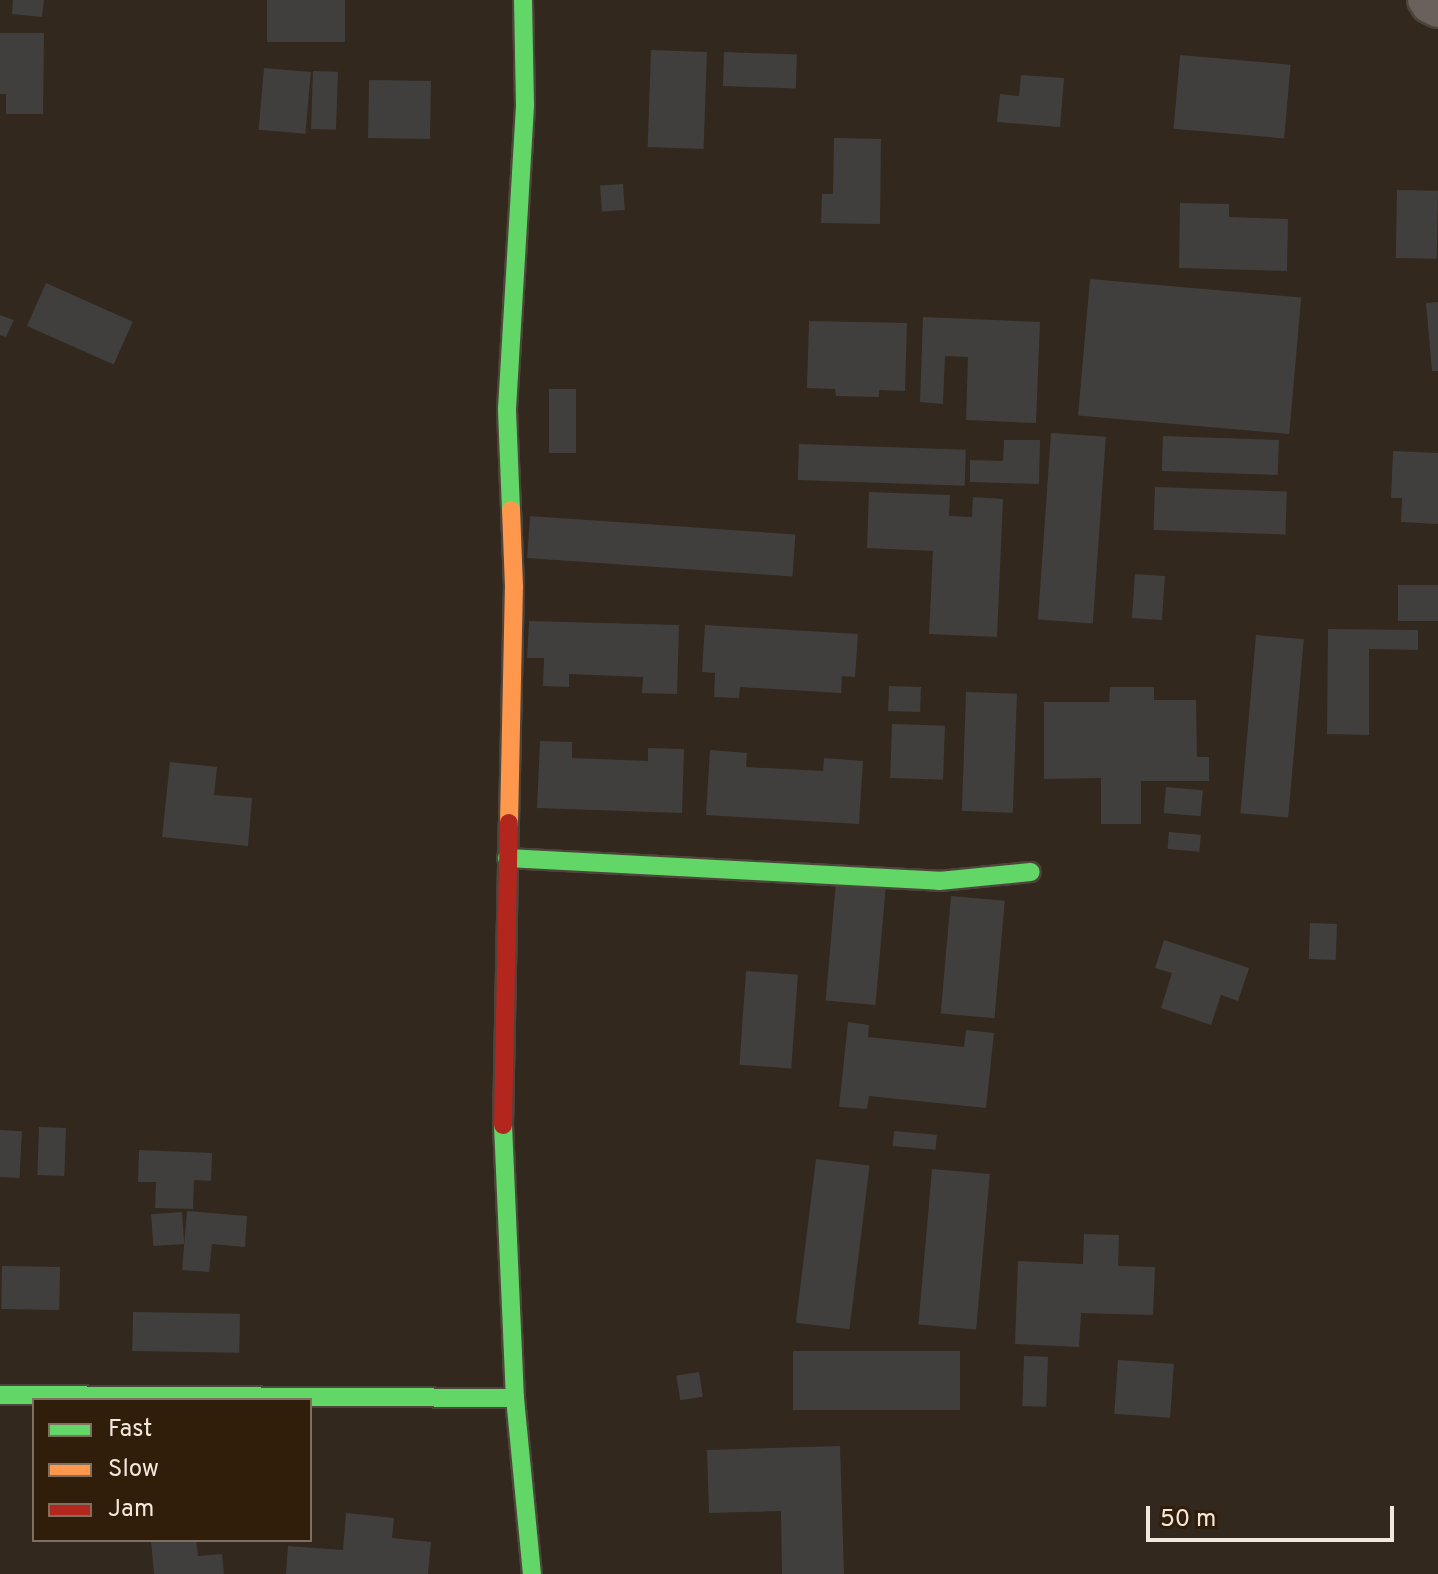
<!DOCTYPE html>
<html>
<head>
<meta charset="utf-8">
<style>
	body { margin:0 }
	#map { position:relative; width:1438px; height:1574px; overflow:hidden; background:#32281d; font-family:Overpass,sans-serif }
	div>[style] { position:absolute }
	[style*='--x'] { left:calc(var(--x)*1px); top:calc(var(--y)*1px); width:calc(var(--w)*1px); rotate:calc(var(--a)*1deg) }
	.building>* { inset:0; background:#403f3d; transform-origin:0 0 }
	.roads { filter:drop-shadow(2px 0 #4d443b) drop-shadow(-2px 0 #4d443b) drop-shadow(0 2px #4d443b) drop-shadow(0 -2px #4d443b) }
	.street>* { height:32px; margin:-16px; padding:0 16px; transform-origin:16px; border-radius:16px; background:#69625a }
	.fast>* { height:18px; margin:-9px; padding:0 9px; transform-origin:9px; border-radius:9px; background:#63d668 }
	.slow>* { height:18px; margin:-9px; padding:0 9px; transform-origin:9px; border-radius:9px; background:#ff974d }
	.jam>* { height:18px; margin:-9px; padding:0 9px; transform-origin:9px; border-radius:9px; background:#b3261e }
	span { translate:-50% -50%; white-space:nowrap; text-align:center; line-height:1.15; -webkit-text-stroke:6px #301e0b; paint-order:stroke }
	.legend { position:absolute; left:32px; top:1398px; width:280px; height:144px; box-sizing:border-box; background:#301e0b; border:2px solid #7e6f5f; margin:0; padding:10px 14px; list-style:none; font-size:24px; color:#f4e8dc }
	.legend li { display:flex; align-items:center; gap:16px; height:40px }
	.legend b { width:40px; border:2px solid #7e6f5f }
	.scale { position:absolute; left:1146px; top:1506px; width:248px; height:36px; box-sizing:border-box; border:4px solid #f4e8dc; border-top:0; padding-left:10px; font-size:24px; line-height:28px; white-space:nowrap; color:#f4e8dc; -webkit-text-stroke:6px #301e0b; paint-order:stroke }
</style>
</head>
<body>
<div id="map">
	<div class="building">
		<div style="clip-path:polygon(13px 0,44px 0,42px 17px,12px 14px)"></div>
		<div style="left:267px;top:0;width:78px;height:42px"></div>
		<div style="clip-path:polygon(0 33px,44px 33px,43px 114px,6px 114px,6px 94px,0 94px)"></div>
		<div style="left:651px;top:50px;width:56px;height:97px;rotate:2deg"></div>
		<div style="left:724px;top:52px;width:73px;height:34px;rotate:2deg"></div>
		<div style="left:1180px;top:55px;width:111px;height:74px;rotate:5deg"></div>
		<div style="left:264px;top:68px;width:47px;height:62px;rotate:5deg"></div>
		<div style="left:313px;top:71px;width:25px;height:58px;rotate:2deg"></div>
		<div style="clip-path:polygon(1021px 75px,1064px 78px,1060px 127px,997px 122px,1000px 94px,1019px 96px)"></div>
		<div style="left:369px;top:80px;width:62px;height:58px;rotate:1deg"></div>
		<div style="clip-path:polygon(834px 138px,881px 139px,880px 224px,821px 223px,822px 194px,833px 194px)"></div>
		<div style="left:623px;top:184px;width:26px;height:23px;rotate:86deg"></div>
		<div style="left:1397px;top:190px;width:41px;height:68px;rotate:1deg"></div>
		<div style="clip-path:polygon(1180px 203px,1229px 204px,1229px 217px,1288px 219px,1287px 271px,1179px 268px)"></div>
		<div style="left:1090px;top:279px;width:212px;height:137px;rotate:5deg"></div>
		<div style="left:46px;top:283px;width:95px;height:47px;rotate:24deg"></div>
		<div style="clip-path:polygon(1438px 302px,1438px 371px,1432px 371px,1426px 303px)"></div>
		<div style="clip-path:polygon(0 315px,14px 320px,6px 337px,0 335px)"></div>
		<div style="clip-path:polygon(923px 317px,1040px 322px,1036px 423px,966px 420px,968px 357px,945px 356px,943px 404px,920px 402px)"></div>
		<div style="clip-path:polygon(809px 321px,907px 323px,905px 391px,879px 390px,879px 397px,836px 396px,835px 389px,807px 388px)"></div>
		<div style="left:549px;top:389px;width:27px;height:64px"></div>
		<div style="left:1051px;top:433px;width:55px;height:187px;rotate:4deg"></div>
		<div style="left:1163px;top:436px;width:116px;height:35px;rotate:2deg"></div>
		<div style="clip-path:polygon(1004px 440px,1040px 440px,1039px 484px,970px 482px,970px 460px,1003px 461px)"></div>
		<div style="left:799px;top:444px;width:167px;height:36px;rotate:2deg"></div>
		<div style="clip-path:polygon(1393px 451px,1438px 453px,1438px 524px,1401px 522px,1402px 498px,1391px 498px)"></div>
		<div style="left:1155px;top:487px;width:132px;height:43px;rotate:2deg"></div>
		<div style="clip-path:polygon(869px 492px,950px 495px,949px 516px,972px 517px,973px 497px,1003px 499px,997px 637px,929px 634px,933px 551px,867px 548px)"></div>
		<div style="left:530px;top:516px;width:266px;height:42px;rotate:4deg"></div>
		<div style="left:1135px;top:574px;width:30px;height:44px;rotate:4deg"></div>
		<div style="left:1398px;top:585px;width:40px;height:36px"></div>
		<div style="clip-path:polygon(529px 621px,679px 625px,677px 694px,642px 693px,643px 677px,569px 674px,569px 687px,543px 686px,544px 658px,527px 658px)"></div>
		<div style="clip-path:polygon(705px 625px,858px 634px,855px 677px,842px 676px,841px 693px,740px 687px,739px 698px,714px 697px,715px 673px,702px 672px)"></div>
		<div style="clip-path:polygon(1328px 629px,1418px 630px,1418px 650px,1369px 649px,1369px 735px,1327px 734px)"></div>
		<div style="left:1256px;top:635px;width:48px;height:179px;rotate:5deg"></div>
		<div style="left:889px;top:686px;width:32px;height:25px;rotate:2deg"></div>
		<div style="clip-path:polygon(1110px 687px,1154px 687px,1154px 700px,1196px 700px,1197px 757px,1209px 757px,1209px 781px,1141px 781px,1141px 824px,1101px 824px,1101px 778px,1044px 779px,1044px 702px,1109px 702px)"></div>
		<div style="left:966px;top:692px;width:51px;height:119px;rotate:2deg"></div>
		<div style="left:892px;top:724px;width:53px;height:54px;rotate:2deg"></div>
		<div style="clip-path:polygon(540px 741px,572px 742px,572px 758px,648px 761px,648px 748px,684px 749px,682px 813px,537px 808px)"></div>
		<div style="clip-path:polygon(710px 750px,747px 753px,746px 767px,823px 771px,824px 758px,863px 761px,859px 824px,706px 815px)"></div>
		<div style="clip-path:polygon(170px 762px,217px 767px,214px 795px,252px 798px,248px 846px,162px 837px)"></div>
		<div style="left:1166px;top:787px;width:37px;height:26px;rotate:5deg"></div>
		<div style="left:1169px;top:832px;width:32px;height:17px;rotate:5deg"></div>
		<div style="left:836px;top:882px;width:50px;height:119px;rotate:5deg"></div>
		<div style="left:951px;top:896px;width:54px;height:118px;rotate:5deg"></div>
		<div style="left:1310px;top:923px;width:27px;height:36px;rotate:2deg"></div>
		<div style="clip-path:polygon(1164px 940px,1249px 968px,1238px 1001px,1221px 995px,1211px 1025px,1161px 1008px,1172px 973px,1155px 968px)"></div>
		<div style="left:746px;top:971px;width:52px;height:94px;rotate:4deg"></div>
		<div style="clip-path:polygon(848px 1022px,869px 1025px,868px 1037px,964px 1047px,966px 1030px,994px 1033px,986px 1108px,869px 1096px,867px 1109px,839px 1107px)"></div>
		<div style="left:39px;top:1127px;width:27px;height:48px;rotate:2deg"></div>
		<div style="left:0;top:1130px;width:22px;height:47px;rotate:3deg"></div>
		<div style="left:894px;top:1131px;width:43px;height:15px;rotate:5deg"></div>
		<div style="clip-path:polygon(139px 1150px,212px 1153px,211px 1181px,194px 1180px,193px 1209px,155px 1208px,156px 1182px,138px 1182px)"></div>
		<div style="left:816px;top:1159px;width:54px;height:165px;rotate:7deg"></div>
		<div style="left:932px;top:1169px;width:58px;height:156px;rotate:5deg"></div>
		<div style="clip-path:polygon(187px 1211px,247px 1216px,245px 1247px,212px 1244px,209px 1272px,182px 1270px)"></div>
		<div style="left:182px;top:1212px;width:32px;height:31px;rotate:86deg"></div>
		<div style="clip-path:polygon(1084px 1234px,1119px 1235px,1118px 1266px,1155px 1267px,1153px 1315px,1081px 1313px,1079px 1347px,1015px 1344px,1018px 1261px,1083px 1264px)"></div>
		<div style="left:2px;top:1266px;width:58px;height:43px;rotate:1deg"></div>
		<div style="left:133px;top:1312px;width:107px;height:39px;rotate:1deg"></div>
		<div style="left:793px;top:1351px;width:167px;height:59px"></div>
		<div style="left:1024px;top:1356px;width:24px;height:50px;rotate:2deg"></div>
		<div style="left:1118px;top:1360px;width:56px;height:54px;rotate:4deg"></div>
		<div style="left:699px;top:1372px;width:25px;height:23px;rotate:81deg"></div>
		<div style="clip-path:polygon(840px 1446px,844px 1574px,782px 1574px,781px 1511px,709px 1513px,707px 1450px)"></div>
		<div style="clip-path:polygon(346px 1513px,394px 1518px,392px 1538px,431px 1542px,428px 1574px,286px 1574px,288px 1546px,343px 1550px)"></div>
		<div style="clip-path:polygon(151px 1540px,196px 1540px,198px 1556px,222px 1554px,224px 1574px,154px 1574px)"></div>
	</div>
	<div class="roads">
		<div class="street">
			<div style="--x:1424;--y:0;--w:7;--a:56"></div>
			<div style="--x:1428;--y:6;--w:11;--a:27"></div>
		</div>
		<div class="fast">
			<div style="--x:511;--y:510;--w:101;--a:-92.3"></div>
			<div style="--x:507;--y:409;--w:305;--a:-86.6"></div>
			<div style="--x:525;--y:105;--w:105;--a:-91.1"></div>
			<div style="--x:507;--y:858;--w:433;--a:3"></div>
			<div style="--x:939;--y:881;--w:92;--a:-5.6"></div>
			<div style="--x:503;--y:1125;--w:273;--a:87.5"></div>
			<div style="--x:515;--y:1398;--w:177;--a:84.5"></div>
			<div style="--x:0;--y:1395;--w:515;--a:0.33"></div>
		</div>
		<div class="slow">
			<div style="--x:509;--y:823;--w:236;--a:-88.8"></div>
			<div style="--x:514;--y:587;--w:77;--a:-92.2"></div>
		</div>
		<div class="jam">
			<div style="--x:503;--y:1125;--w:302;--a:-88.9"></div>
		</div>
	</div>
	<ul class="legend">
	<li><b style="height:10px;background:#63d668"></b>Fast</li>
	<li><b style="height:10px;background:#ff974d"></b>Slow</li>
	<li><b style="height:10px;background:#b3261e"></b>Jam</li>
	</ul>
	<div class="scale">50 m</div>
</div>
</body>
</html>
